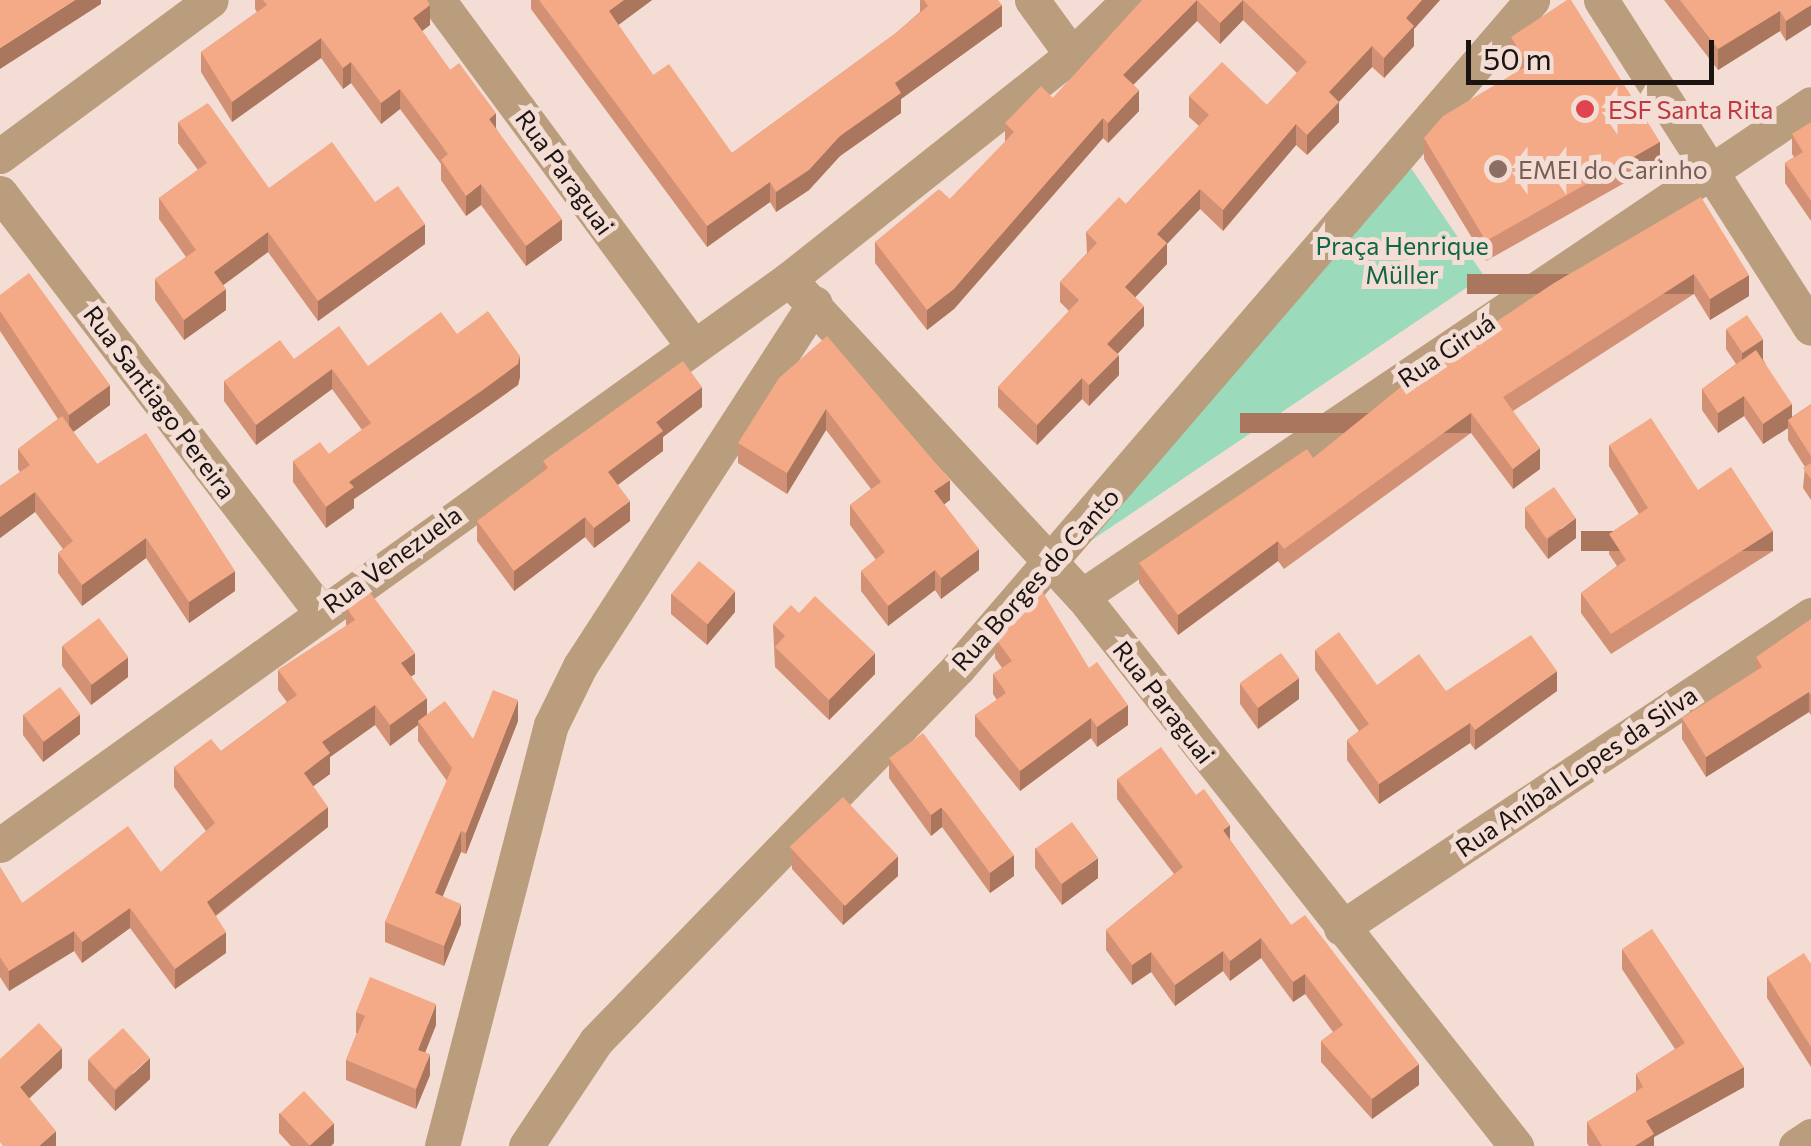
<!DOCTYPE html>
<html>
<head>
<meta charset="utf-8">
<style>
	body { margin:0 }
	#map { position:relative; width:1811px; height:1146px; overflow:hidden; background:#f4ddd5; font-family:Commissioner,sans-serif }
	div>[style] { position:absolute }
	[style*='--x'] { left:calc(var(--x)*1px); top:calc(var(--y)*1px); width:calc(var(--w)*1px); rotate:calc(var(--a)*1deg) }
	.green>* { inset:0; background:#9bdbbb }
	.minor>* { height:35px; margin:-17.5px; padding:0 17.5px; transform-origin:17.5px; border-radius:17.5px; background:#b99d7c }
	.wall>* { inset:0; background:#d29174 }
	.shaded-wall>* { inset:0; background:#ab765e; transform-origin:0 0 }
	.building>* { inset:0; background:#f4a987; transform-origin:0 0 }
	.dots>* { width:28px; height:28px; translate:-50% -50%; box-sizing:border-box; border:5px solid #f4ddd5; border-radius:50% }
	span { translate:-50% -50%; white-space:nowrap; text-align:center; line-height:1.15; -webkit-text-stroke:10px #f4ddd5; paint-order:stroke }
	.health-label { font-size:25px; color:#be3a42 }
	.left { translate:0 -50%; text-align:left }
	.education-label { font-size:25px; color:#785e54 }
	.street-label { font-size:25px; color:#1b1411 }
	.park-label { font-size:25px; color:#0e6646 }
	.scale { position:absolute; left:1466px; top:40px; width:248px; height:45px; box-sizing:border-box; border:5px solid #1b1411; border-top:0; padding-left:12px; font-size:30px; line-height:35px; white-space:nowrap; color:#1b1411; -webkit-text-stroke:8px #f4ddd5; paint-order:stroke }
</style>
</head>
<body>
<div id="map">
	<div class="green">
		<div style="clip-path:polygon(1407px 162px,1484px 276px,1080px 548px)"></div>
	</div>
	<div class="minor">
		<div style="--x:438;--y:0;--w:426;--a:53.6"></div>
		<div style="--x:1032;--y:0;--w:68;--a:54"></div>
		<div style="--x:1601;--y:0;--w:389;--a:57.4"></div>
		<div style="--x:0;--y:156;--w:262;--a:-36.5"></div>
		<div style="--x:0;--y:193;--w:526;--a:52.56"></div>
		<div style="--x:789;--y:279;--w:432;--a:47.3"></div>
		<div style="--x:1082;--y:596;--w:701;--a:51.72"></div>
		<div style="--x:1082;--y:596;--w:879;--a:-34.02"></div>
		<div style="--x:0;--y:845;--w:971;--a:-35.65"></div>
		<div style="--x:789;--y:279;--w:361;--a:-38.4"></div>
		<div style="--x:1072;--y:55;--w:79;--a:-44"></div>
		<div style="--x:1341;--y:928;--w:565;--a:-33.66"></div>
		<div style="--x:442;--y:1146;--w:435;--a:-75.5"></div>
		<div style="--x:551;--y:725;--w:66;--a:-63.8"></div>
		<div style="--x:580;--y:666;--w:432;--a:-57.1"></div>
		<div style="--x:526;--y:1146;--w:126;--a:-56.3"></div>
		<div style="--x:596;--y:1041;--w:520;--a:-45.86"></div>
		<div style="--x:958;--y:668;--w:881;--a:-49.33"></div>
		<div style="--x:1796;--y:1146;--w:18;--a:-34"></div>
	</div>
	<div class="wall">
		<div style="clip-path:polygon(255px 0,427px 0,430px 25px,422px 31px,450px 70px,496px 128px,562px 240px,526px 266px,481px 205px,466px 216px,441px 180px,441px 164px,400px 109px,381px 124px,351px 83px,343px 89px,321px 58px,232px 122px,201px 72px,201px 52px,257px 12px,255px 9px)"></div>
		<div style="clip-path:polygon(531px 0,652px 0,618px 25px,653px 75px,732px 153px,896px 33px,920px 12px,920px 0,998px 0,1002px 26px,901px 99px,901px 113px,840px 156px,809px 190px,776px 212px,770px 202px,707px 247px,531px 9px)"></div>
		<div style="clip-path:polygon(1142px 0,1440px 0,1414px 29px,1414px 46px,1384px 78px,1372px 67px,1339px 102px,1339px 122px,1307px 155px,1296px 145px,1223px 231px,1200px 209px,1167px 244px,1167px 264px,1135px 297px,1144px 326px,1117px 354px,1119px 375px,1089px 406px,1082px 399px,1037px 445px,998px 407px,998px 387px,1069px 311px,1060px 302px,1060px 282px,1087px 253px,1086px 232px,1126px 204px,1199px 126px,1189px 117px,1189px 96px,1267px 105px,1297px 73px,1243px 20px,1220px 44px,1197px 21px,1133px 85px,1139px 111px,1108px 143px,1103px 138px,954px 309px,927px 330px,875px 263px,875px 242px,950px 199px,1005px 142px,1005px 123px,1053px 98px)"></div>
		<div style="clip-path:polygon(1664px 0,1811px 0,1786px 41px,1780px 31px,1718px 70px)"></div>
		<div style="clip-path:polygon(1511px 37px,1660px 163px,1486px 261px,1424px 159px,1424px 138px,1519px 70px,1511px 57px)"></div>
		<div style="clip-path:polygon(178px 122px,269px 188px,375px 202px,425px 244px,318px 321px,268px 252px,223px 285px,226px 310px,184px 340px,155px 300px,155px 279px,186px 257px,159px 219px,159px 198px,198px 170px,178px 143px)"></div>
		<div style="clip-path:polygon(1811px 122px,1811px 221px,1785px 183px,1785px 163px,1794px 157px,1792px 154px,1792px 134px)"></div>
		<div style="clip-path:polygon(1701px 197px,1749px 296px,1710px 320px,1694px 294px,1513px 411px,1540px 469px,1513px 489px,1471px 433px,1284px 569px,1278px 561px,1178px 635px,1139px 583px,1139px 563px,1313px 458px)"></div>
		<div style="clip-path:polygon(0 295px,110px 405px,73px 432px,97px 464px,235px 591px,189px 623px,146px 558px,82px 606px,58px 573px,58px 553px,63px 549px,35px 512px,0 538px,0 486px,20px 472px,18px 469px,18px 449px,58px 419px,0 331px)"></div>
		<div style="clip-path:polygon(1726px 329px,1763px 359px,1792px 417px,1811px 404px,1811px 500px,1803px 488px,1805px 467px,1788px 440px,1788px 428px,1763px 444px,1744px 416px,1718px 433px,1702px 410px,1702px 389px,1736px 364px,1726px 349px)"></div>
		<div style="clip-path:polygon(457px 334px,520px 377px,518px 385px,480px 412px,354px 499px,354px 508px,326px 528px,293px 482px,293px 461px,329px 454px,362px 430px,332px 389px,256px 445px,224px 401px,224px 381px,294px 359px,368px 366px)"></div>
		<div style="clip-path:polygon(827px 336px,950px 500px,944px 504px,979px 570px,941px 599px,935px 590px,888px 626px,861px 591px,861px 571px,876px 560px,850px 525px,850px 505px,871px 489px,826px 430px,787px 494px,738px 463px,738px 443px)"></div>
		<div style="clip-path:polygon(702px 407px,663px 437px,663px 451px,618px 485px,630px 521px,594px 548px,585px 537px,514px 591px,477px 541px,477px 521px,543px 472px,543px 461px)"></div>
		<div style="clip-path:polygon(1609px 445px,1698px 490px,1773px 551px,1611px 654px,1581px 613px,1581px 593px,1617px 566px,1609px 554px,1609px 534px,1639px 514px,1609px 466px)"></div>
		<div style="clip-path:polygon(1525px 508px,1576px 538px,1548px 559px,1525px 528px)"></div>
		<div style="clip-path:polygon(671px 594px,735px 612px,707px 645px,671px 614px)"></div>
		<div style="clip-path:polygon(346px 607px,415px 674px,411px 676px,427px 714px,473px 739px,518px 721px,466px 854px,461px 852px,443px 896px,461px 924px,444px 966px,385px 942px,385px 922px,447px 781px,418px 741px,418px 725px,390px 746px,375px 725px,330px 757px,330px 774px,313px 786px,328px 827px,216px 916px,226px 953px,175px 989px,130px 928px,82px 963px,74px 951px,9px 991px,0 977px,0 867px,22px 903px,161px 872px,206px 831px,174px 787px,174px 767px,221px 751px,287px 702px,278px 690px,278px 670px,346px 626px)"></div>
		<div style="clip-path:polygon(1811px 619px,1811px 715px,1809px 712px,1706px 777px,1682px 739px,1682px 718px,1756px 671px,1756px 657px)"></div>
		<div style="clip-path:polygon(773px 624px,875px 674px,829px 720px,775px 667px)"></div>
		<div style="clip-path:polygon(995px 638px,1089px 668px,1128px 725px,1097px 747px,1091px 738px,1020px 791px,975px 736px,975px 715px,997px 700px,993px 694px,993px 674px,1002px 668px,995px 658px)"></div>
		<div style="clip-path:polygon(62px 646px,128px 677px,91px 705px,62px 666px)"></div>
		<div style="clip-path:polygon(1315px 650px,1377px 685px,1446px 691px,1557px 691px,1475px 750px,1470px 743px,1379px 804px,1347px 760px,1347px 740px,1359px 731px,1315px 670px)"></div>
		<div style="clip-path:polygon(1240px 684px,1299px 699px,1258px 729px,1240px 704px)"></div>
		<div style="clip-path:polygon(23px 715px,80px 734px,43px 762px,23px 735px)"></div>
		<div style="clip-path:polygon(889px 758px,1014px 876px,990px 893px,942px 827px,931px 836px,889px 778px)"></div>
		<div style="clip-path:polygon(1117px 779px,1230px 840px,1291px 925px,1419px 1085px,1372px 1119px,1321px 1062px,1321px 1041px,1333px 1032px,1305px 994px,1293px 1002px,1261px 958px,1230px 981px,1223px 971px,1175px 1006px,1151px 972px,1132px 985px,1106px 950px,1106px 930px,1174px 874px,1117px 799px)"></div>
		<div style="clip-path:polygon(1035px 848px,1098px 878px,1062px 905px,1035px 868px)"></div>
		<div style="clip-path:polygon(792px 849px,898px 876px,843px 925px,792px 869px)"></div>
		<div style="clip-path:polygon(1622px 949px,1744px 1087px,1654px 1137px,1654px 1146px,1589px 1146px,1587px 1143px,1587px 1122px,1636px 1092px,1636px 1074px,1675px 1049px,1622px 969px)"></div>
		<div style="clip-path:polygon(1811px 964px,1811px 1067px,1767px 998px,1767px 977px)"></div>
		<div style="clip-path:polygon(356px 1012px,436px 1025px,425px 1053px,430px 1075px,416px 1109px,346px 1080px,346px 1060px,357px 1033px,356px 1033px)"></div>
		<div style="clip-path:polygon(88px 1060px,150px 1079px,115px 1111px,88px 1080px)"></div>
		<div style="clip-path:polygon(279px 1113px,334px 1143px,331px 1146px,291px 1146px,279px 1133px)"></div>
	</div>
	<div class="shaded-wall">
		<div style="clip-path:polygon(75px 0,101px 0,101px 4px,0 69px,0 48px)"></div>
		<div style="clip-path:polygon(624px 0,652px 0,609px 32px,609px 11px)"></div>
		<div style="clip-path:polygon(1197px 0,1197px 21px,1123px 95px,1123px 75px)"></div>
		<div style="clip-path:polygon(1243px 0,1243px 20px,1220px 44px,1220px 23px)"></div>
		<div style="clip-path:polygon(1422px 0,1440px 0,1414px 29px,1414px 46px,1384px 78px,1384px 58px,1406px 18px)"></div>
		<div style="clip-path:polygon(430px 5px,430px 25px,413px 38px,413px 18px)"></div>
		<div style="clip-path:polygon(1002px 5px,1002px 26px,901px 99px,901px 113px,840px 156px,809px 190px,776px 212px,776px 192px,840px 136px,895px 83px)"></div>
		<div style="clip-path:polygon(1811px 5px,1811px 25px,1786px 41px,1786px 21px)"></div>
		<div style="clip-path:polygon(1780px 11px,1780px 31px,1718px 70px,1718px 49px)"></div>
		<div style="clip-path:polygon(321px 38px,321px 58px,232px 122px,232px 102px)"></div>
		<div style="clip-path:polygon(1372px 46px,1372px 67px,1332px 109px,1339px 102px,1339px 122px,1307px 155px,1307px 135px,1329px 92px)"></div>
		<div style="clip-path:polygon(351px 62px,351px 83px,343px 89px,343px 68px)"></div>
		<div style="clip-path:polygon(400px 89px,400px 109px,381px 124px,381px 103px)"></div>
		<div style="clip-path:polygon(1139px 90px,1139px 111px,1108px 143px,1108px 123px)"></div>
		<div style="clip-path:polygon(496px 113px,496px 134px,489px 119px)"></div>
		<div style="clip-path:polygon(1103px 118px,1103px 138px,954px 309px,927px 330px,927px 310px)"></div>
		<div style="clip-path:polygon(1296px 124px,1296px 145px,1223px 231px,1223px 210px)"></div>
		<div style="left:1660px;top:142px;width:21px;height:200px;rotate:90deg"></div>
		<div style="clip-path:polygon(770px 182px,770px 202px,707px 247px,707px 226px)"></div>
		<div style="clip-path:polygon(481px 184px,481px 205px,466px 216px,466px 196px)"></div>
		<div style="clip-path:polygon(1200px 189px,1200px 209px,1167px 244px,1167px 264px,1125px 308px,1125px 287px,1157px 234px)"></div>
		<div style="clip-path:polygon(562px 219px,562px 240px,526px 266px,526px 246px)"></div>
		<div style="clip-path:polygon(425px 224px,425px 244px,318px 321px,318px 301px)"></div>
		<div style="clip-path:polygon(268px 232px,268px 252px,214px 292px,214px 272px)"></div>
		<div style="left:1694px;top:274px;width:20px;height:227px;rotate:90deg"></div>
		<div style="clip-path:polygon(1749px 275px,1749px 296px,1710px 320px,1710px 299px)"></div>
		<div style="clip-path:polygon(226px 289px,226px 310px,184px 340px,184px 320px)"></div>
		<div style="clip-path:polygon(1144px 306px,1144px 326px,1107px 365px,1107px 344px)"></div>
		<div style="clip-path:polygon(1763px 339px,1763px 359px,1742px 373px,1742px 353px)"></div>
		<div style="clip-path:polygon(1119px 355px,1119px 375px,1089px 406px,1089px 385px)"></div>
		<div style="clip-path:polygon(520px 356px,520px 377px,518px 385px,480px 412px,354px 499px,354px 508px,326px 528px,326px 507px,349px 482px)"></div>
		<div style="clip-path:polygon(332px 369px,332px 389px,256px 445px,256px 425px)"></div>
		<div style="clip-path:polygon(1082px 378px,1082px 399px,1037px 445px,1037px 425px)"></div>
		<div style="clip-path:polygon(110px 385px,110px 405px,69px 435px,69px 415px)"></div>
		<div style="clip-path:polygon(702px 387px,702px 407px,663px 437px,663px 451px,608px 492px,608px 472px,656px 422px)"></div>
		<div style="clip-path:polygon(1744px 396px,1744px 416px,1718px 433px,1718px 413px)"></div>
		<div style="clip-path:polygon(1792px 404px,1792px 424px,1788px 420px,1788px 428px,1763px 444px,1763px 424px)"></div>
		<div style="clip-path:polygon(826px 409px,826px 430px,787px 494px,787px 473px)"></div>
		<div style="left:1471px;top:413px;width:20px;height:231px;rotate:90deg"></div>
		<div style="clip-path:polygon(1540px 448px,1540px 469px,1513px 489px,1513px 469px)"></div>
		<div style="clip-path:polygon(950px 480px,950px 500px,934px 512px,934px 491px)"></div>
		<div style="clip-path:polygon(35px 492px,35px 512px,0 538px,0 517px)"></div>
		<div style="clip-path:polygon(630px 501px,630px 521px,594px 548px,594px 528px)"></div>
		<div style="clip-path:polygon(585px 517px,585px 537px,514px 591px,514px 571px)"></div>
		<div style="clip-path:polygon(1576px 518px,1576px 538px,1548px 559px,1548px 539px)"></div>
		<div style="left:1773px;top:531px;width:20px;height:192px;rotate:90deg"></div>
		<div style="clip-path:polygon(146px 538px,146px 558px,82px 606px,82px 585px)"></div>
		<div style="clip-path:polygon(1278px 541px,1278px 561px,1178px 635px,1178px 615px)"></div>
		<div style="clip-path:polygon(979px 549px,979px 570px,941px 599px,941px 578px)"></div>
		<div style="clip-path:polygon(935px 570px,935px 590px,888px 626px,888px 606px)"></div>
		<div style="clip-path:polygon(235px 571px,235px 591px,189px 623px,189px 602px)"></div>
		<div style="clip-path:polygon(735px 591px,735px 612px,707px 645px,707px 625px)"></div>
		<div style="clip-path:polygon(415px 653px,415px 674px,401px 683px,401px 663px)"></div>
		<div style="clip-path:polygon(875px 653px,875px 674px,829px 720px,829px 700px)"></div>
		<div style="clip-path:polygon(128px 657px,128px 677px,91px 705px,91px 684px)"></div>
		<div style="clip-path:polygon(1557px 671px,1557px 691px,1475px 750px,1475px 730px)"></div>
		<div style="clip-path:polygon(1299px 678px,1299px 699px,1258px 729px,1258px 708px)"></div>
		<div style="clip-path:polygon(1809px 692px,1809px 712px,1706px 777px,1706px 757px)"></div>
		<div style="clip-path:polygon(427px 698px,427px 718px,418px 721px,418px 725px,390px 746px,390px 725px)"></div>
		<div style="clip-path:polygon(518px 700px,518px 721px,466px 854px,466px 833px)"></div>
		<div style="clip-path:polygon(375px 705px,375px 725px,330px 757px,330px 774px,304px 793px,304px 773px,322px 742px)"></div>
		<div style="clip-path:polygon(1128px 705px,1128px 725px,1097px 747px,1097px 727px)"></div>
		<div style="clip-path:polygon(80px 714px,80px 734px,43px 762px,43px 742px)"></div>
		<div style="clip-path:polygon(1091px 718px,1091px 738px,1020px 791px,1020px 771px)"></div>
		<div style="clip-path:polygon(1470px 723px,1470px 743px,1379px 804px,1379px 784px)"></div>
		<div style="clip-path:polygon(328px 807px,328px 827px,207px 922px,207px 902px)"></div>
		<div style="clip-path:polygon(942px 807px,942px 827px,931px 836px,931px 815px)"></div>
		<div style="clip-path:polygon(1230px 825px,1230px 846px,1223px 830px)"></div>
		<div style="clip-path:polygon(461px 831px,461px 852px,435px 914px,435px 893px)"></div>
		<div style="clip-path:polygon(1014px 855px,1014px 876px,990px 893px,990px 873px)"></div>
		<div style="clip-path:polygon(898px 856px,898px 876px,843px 925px,843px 905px)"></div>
		<div style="clip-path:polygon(1098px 858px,1098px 878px,1062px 905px,1062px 884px)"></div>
		<div style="clip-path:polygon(461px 904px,461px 924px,444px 966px,444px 946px)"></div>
		<div style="clip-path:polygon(130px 908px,130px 928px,82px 963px,82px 942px)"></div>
		<div style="clip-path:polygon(74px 931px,74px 951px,9px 991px,9px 971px)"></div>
		<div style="clip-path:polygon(226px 932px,226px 953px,175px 989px,175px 969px)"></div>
		<div style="clip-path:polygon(1261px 938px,1261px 958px,1230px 981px,1230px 961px)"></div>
		<div style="clip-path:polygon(1223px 951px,1223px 971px,1175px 1006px,1175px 985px)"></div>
		<div style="clip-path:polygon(1151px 952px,1151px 972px,1132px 985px,1132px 965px)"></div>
		<div style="clip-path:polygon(1305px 974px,1305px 994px,1293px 1002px,1293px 982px)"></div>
		<div style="clip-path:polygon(436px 1004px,436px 1025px,418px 1070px,418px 1050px)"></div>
		<div style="clip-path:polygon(62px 1048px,62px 1068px,20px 1107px,20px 1087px)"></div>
		<div style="clip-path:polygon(430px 1054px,430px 1075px,416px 1109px,416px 1089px)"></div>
		<div style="clip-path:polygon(150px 1058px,150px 1079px,115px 1111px,115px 1091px)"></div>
		<div style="clip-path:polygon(1419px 1064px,1419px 1085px,1372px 1119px,1372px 1099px)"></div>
		<div style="clip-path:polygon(1744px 1067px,1744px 1087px,1654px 1137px,1654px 1146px,1635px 1146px,1646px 1121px)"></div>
		<div style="clip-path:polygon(334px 1123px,334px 1143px,331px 1146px,309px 1146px)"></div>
		<div style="clip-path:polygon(56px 1131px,56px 1146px,39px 1146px)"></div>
	</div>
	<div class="building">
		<div style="clip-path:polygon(0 0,75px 0,0 48px)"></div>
		<div style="clip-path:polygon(263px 0,427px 0,430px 5px,413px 18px,450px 70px,459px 63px,496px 113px,489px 119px,562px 219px,526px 246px,481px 184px,466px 196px,441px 160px,448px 154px,400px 89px,381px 103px,351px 62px,343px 68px,321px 38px,232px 102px,201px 52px,267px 5px)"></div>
		<div style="clip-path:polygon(539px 0,624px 0,609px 11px,653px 75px,669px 64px,732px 153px,896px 33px,928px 6px,924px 0,998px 0,1002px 5px,895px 83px,901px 93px,840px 136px,809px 170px,776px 192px,770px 182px,707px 226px)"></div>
		<div style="clip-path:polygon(1142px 0,1422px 0,1406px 18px,1414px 26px,1384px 58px,1372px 46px,1329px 92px,1339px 102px,1307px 135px,1296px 124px,1223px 210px,1200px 189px,1157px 234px,1167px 243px,1125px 287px,1144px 306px,1107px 344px,1119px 355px,1089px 385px,1082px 378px,1037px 425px,998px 387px,1079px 300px,1060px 282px,1097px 243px,1086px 232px,1119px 197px,1126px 204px,1209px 115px,1189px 96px,1222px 62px,1267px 105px,1307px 62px,1243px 0,1220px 23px,1197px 0,1123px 75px,1139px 90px,1108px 123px,1103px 118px,954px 289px,927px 310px,875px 242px,939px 189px,950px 199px,1014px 132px,1005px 123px,1041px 86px,1053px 98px)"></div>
		<div style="clip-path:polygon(1567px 0,1571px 0,1660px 142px,1486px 241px,1424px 138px,1443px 116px,1528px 65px,1511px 37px)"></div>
		<div style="clip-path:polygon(1680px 0,1811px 0,1811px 5px,1786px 21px,1780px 11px,1718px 49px)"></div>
		<div style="clip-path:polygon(208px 103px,269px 188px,332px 142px,375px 202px,398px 186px,425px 224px,318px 301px,268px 232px,214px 272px,226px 289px,184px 320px,155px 279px,196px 250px,159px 198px,207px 163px,178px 122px)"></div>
		<div style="clip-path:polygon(1811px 122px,1811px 201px,1785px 163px,1803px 152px,1792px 134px)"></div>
		<div style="clip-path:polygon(1701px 197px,1749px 275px,1710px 299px,1694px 274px,1503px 397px,1540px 448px,1513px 469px,1471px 413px,1284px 549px,1278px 541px,1178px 615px,1139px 563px,1307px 449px,1313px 458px,1412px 378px,1554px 283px)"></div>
		<div style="clip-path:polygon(29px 273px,110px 385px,69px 415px,0 311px,0 295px)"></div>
		<div style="clip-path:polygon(488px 311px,520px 356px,518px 364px,480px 392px,349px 482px,354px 487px,326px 507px,293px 461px,320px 442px,329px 454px,371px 423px,332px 369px,256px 425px,224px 381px,280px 340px,294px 359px,339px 326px,368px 366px,441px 312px,457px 334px)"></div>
		<div style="left:1747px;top:315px;width:29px;height:25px;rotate:56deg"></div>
		<div style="clip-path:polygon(827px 336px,950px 480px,934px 491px,979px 549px,941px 578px,935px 570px,888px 606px,861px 571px,885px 552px,850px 505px,881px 482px,826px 409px,787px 473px,738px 443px,779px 378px)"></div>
		<div style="clip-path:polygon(1756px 350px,1792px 404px,1763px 424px,1744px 396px,1718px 413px,1702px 389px)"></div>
		<div style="clip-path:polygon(683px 361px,702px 387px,656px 422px,663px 431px,608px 472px,630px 501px,594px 528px,585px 517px,514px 571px,477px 521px,548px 468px,543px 461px)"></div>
		<div style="clip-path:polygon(1811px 404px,1811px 456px,1788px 420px)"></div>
		<div style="clip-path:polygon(62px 416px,97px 464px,146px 433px,235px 571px,189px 602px,146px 538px,82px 585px,58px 553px,73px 541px,35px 492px,0 517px,0 486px,30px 465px,18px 449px)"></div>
		<div style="clip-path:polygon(1651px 418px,1698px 490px,1731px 467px,1773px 531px,1611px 634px,1581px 593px,1626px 560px,1609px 534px,1648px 508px,1609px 445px)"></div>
		<div style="clip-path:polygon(1811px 463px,1811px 479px,1803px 468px)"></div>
		<div style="left:1554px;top:487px;width:38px;height:36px;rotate:55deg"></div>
		<div style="left:699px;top:561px;width:47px;height:43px;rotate:40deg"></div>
		<div style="clip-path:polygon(1039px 586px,1089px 668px,1097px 662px,1128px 705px,1097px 727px,1091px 718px,1020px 771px,975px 715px,1006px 693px,993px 674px,1012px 661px,995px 638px)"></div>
		<div style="clip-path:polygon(369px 591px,415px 653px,401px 663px,427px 698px,390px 725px,375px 705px,322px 742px,330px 753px,304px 773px,328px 807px,207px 902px,226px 932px,175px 969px,130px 908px,82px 942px,74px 931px,9px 971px,0 957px,0 867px,22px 903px,128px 826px,161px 872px,215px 823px,174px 767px,211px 739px,221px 751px,297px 695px,278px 670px,355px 620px,346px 607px)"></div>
		<div style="clip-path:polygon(815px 596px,875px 653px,829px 700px,775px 647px,785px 636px,773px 624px,791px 605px,799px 613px)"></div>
		<div style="left:99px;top:618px;width:49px;height:46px;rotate:53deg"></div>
		<div style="clip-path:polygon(1811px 619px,1811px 695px,1809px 692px,1706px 757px,1682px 718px,1762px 667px,1756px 657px)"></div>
		<div style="clip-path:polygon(1339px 632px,1377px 685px,1419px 654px,1446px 691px,1531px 635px,1557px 671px,1475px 730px,1470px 723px,1379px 784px,1347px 740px,1369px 724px,1315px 650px)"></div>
		<div style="left:1281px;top:653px;width:31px;height:51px;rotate:54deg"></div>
		<div style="left:60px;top:687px;width:34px;height:46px;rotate:53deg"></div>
		<div style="clip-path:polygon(493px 690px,518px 700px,466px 833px,461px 831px,435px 893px,461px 904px,444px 946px,385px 922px,452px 768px,418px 721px,445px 701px,473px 739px)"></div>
		<div style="clip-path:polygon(923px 733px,1014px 855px,990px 873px,942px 807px,931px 815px,889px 758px)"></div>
		<div style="clip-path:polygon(1161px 747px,1196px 795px,1204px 789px,1230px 825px,1223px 830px,1291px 925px,1305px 915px,1419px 1064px,1372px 1099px,1321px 1041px,1343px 1025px,1305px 974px,1293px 982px,1261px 938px,1230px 961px,1223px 951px,1175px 985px,1151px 952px,1132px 965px,1106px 930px,1183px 867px,1117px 779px)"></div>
		<div style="left:843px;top:797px;width:81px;height:73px;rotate:47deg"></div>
		<div style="left:1072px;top:822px;width:44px;height:45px;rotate:54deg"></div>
		<div style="clip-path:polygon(1652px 929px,1744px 1067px,1646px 1121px,1654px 1134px,1635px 1146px,1602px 1146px,1587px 1122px,1643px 1087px,1636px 1074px,1685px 1043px,1622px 949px)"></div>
		<div style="clip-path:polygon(1804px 953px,1811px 964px,1811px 1047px,1767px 977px)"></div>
		<div style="clip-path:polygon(370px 977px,436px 1004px,418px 1050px,430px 1054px,416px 1089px,346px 1060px,365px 1016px,356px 1012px)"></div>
		<div style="clip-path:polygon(39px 1023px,62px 1048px,20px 1087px,56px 1131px,39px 1146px,3px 1146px,0 1142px,0 1059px)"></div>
		<div style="left:123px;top:1028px;width:40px;height:47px;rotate:48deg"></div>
		<div style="left:304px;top:1091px;width:44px;height:33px;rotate:47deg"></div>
	</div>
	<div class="dots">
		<div style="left:1585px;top:109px;background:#e0444e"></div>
		<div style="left:1498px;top:169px;background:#8d6e63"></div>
	</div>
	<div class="health-label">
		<span class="left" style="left:1608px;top:109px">ESF Santa Rita</span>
	</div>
	<div class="education-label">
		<span class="left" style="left:1518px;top:169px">EMEI do Carinho</span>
	</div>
	<div class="street-label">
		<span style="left:565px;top:172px;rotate:54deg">Rua Paraguai</span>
		<span style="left:1446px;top:350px;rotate:-34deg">Rua Giruá</span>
		<span style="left:160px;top:402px;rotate:53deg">Rua Santiago Pereira</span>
		<span style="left:392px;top:559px;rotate:-36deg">Rua Venezuela</span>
		<span style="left:1035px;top:579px;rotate:-48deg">Rua Borges do Canto</span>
		<span style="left:1164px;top:702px;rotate:52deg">Rua Paraguai</span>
		<span style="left:1576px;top:771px;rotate:-34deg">Rua Aníbal Lopes da Silva</span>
	</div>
	<div class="park-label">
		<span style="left:1402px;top:260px">Praça Henrique<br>Müller</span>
	</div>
	<div class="scale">50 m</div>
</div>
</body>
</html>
